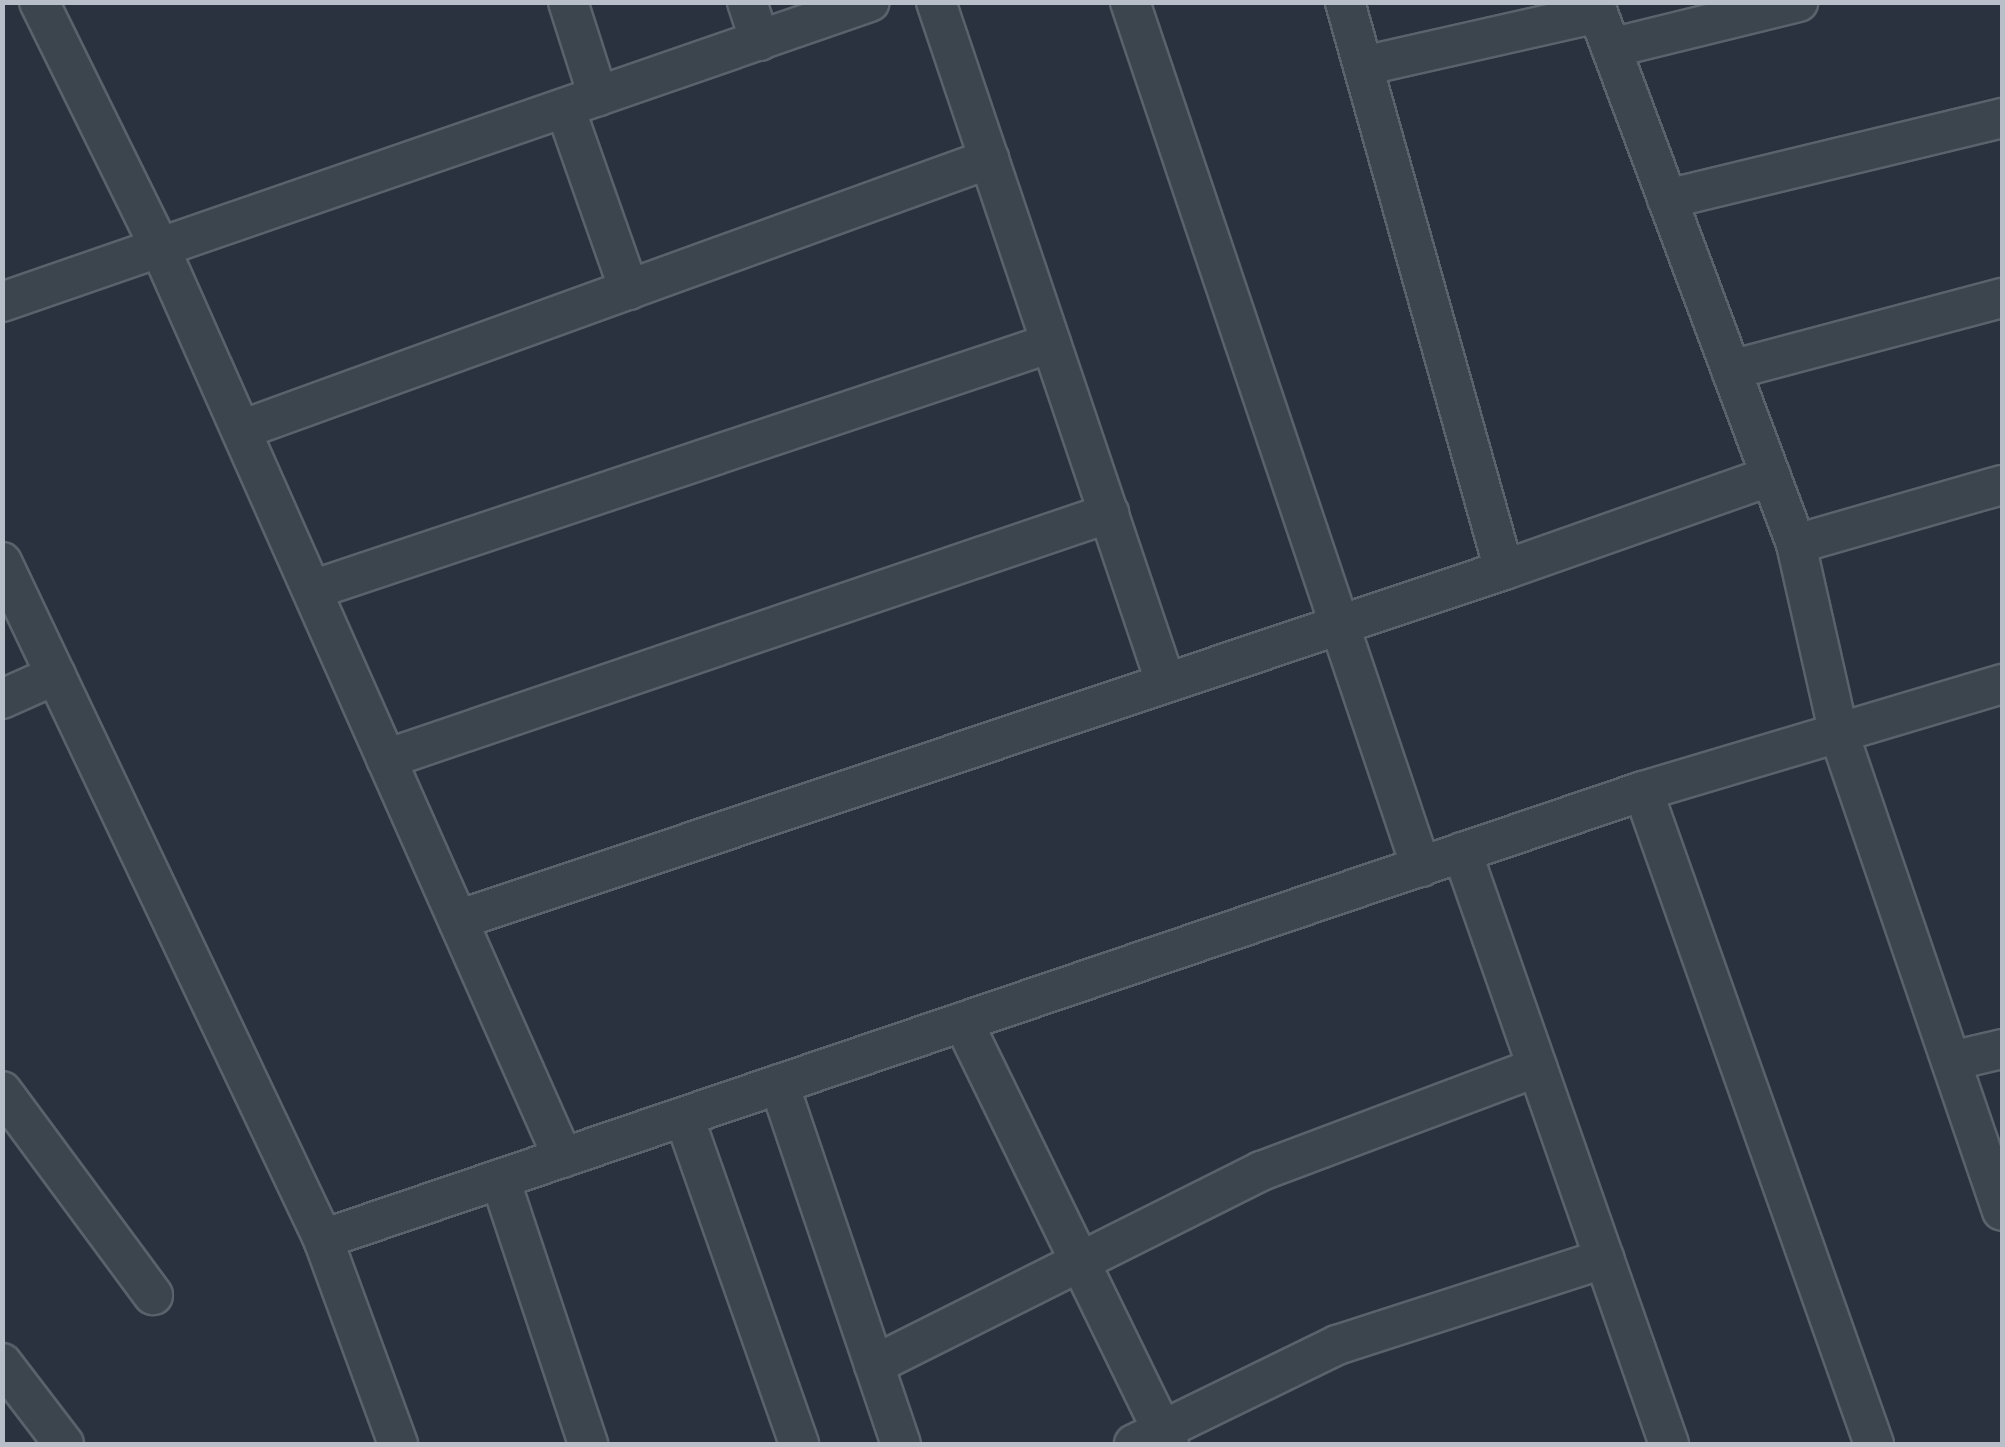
<!DOCTYPE html>
<html>
<head>
<meta charset="utf-8">
<style>
	body { margin:0 }
	#map { position:relative; width:2005px; height:1447px; overflow:hidden; background:#29323e; font-family:"Noto Sans",sans-serif }
	div>[style] { position:absolute }
	[style*='--x'] { left:calc(var(--x)*1px); top:calc(var(--y)*1px); width:calc(var(--w)*1px); rotate:calc(var(--a)*1deg) }
	.roads { filter:drop-shadow(2px 0 #5a626c) drop-shadow(-2px 0 #5a626c) drop-shadow(0 2px #5a626c) drop-shadow(0 -2px #5a626c) }
	.minor>* { height:38px; margin:-19px; padding:0 19px; transform-origin:19px; border-radius:19px; background:#3c444e }
	span { translate:-50% -50%; white-space:nowrap; text-align:center; line-height:1.15; -webkit-text-stroke:10px #212933; paint-order:stroke }
	.frame { position:absolute; inset:0; border:5px solid #b9bfc9; pointer-events:none }
</style>
</head>
<body>
<div id="map">
	<div class="roads">
		<div class="minor">
			<div style="--x:39;--y:2;--w:274;--a:63.8"></div>
			<div style="--x:160;--y:248;--w:995;--a:66.11"></div>
			<div style="--x:568;--y:2;--w:99;--a:72.3"></div>
			<div style="--x:747;--y:2;--w:41;--a:71.6"></div>
			<div style="--x:936;--y:2;--w:717;--a:71.36"></div>
			<div style="--x:1130;--y:2;--w:913;--a:71.41"></div>
			<div style="--x:1611;--y:48;--w:193;--a:-13.8"></div>
			<div style="--x:1363;--y:66;--w:241;--a:-12.7"></div>
			<div style="--x:1598;--y:13;--w:567;--a:69.55"></div>
			<div style="--x:1796;--y:544;--w:192;--a:77.3"></div>
			<div style="--x:1838;--y:731;--w:507;--a:71.14"></div>
			<div style="--x:565;--y:108;--w:193;--a:70.6"></div>
			<div style="--x:1667;--y:199;--w:345;--a:-13.6"></div>
			<div style="--x:2;--y:302;--w:918;--a:-19.07"></div>
			<div style="--x:1731;--y:370;--w:280;--a:-14.9"></div>
			<div style="--x:241;--y:430;--w:796;--a:-19.92"></div>
			<div style="--x:1796;--y:544;--w:214;--a:-16"></div>
			<div style="--x:2;--y:562;--w:749;--a:64.63"></div>
			<div style="--x:323;--y:1239;--w:218;--a:69.9"></div>
			<div style="--x:1504;--y:570;--w:283;--a:-19.4"></div>
			<div style="--x:312;--y:590;--w:779;--a:-18.48"></div>
			<div style="--x:2;--y:699;--w:59;--a:-24"></div>
			<div style="--x:386;--y:759;--w:764;--a:-18.79"></div>
			<div style="--x:1643;--y:791;--w:693;--a:70.52"></div>
			<div style="--x:1462;--y:852;--w:627;--a:70.73"></div>
			<div style="--x:458;--y:920;--w:1103;--a:-18.5"></div>
			<div style="--x:1504;--y:570;--w:590;--a:-105.64"></div>
			<div style="--x:963;--y:1022;--w:470;--a:64"></div>
			<div style="--x:1951;--y:1061;--w:52;--a:-13.2"></div>
			<div style="--x:779;--y:1084;--w:380;--a:71.3"></div>
			<div style="--x:2;--y:1091;--w:254;--a:53.5"></div>
			<div style="--x:684;--y:1117;--w:347;--a:70.6"></div>
			<div style="--x:500;--y:1179;--w:279;--a:71.6"></div>
			<div style="--x:323;--y:1239;--w:1394;--a:-18.75"></div>
			<div style="--x:1643;--y:791;--w:375;--a:-16.6"></div>
			<div style="--x:2;--y:1363;--w:102;--a:52.6"></div>
			<div style="--x:874;--y:1365;--w:433;--a:-26.6"></div>
			<div style="--x:1261;--y:1171;--w:295;--a:-20.6"></div>
			<div style="--x:1134;--y:1444;--w:226;--a:-26"></div>
			<div style="--x:1337;--y:1345;--w:281;--a:-17.9"></div>
		</div>
	</div>
	<div class="frame"></div>
</div>
</body>
</html>
